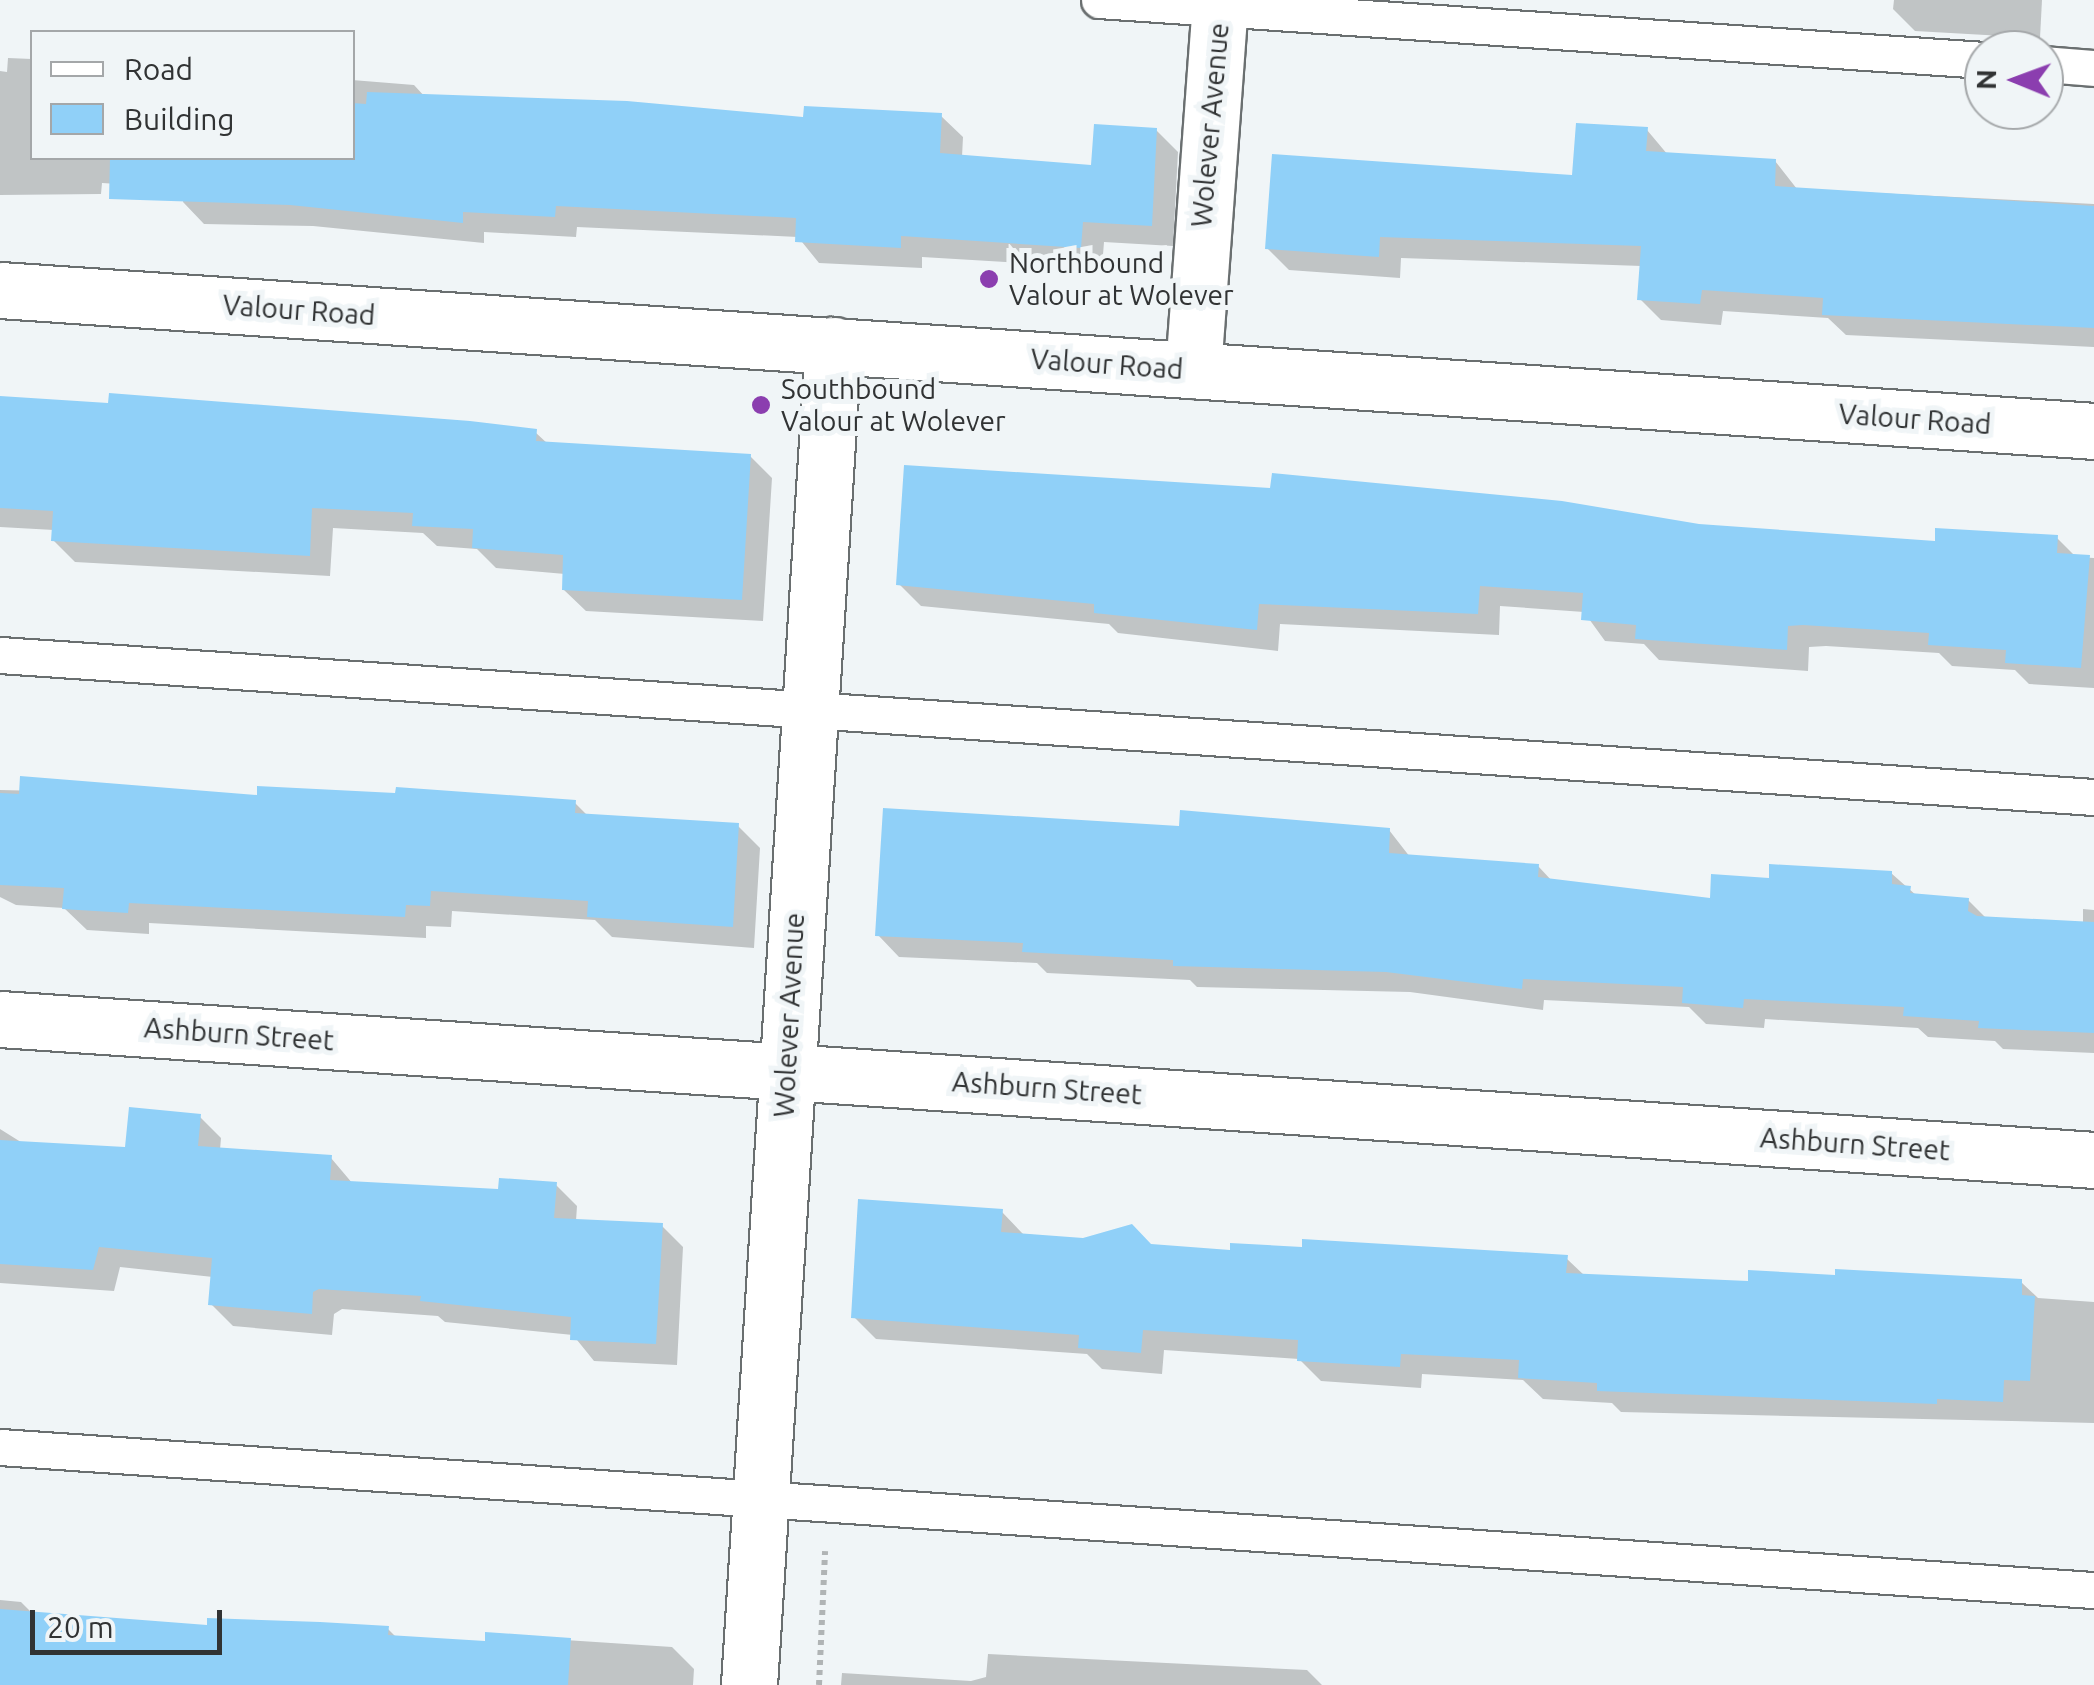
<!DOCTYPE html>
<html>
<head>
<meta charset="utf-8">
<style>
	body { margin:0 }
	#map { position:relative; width:2094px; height:1685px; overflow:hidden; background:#f0f5f7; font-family:Ubuntu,sans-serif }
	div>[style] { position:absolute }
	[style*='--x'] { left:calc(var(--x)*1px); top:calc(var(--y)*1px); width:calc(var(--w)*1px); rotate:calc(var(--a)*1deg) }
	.shadow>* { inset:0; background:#0003 }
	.building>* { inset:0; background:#90d0f8 }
	.path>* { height:6px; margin-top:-3px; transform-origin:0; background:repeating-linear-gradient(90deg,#b0b4b5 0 5px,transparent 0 10px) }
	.roads { filter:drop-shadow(2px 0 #6a6f70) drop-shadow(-2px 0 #6a6f70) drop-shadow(0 2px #6a6f70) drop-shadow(0 -2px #6a6f70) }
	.service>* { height:35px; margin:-17.5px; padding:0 17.5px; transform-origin:17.5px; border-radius:17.5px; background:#fff }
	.minor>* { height:55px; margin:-27.5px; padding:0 27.5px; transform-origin:27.5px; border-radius:27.5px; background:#fff }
	.dots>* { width:28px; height:28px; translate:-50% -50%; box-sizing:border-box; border:5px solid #f0f5f7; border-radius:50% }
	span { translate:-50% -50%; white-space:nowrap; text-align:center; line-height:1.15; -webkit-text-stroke:10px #f0f5f7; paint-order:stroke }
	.street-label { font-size:28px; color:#313334 }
	.poi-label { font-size:28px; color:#313334 }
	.left { translate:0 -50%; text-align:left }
	.legend { position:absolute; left:30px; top:30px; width:325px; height:130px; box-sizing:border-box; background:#f0f5f7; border:2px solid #a4a7a9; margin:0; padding:12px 18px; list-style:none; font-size:30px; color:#313334 }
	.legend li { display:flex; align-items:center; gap:20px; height:50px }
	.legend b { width:50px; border:2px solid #a4a7a9 }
	.north { position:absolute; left:1964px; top:30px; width:100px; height:100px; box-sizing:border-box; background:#f0f5f7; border:2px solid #a4a7a9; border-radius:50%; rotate:271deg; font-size:28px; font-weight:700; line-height:40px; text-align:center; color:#313334 }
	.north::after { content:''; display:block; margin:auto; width:35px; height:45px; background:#8b3eaf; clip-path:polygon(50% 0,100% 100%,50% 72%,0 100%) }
	.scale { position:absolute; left:30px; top:1610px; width:192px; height:45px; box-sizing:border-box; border:5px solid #313334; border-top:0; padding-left:12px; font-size:30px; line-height:35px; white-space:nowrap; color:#313334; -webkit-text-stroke:8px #f0f5f7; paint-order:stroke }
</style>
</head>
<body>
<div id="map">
	<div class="shadow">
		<div style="clip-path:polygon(1894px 0,2042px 0,2040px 38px,1915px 31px,1893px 9px)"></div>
		<div style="clip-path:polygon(8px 58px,32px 59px,32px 158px,352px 158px,352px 80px,414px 85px,426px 98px,805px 119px,941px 116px,963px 137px,962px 157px,1094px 168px,1156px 130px,1178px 152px,1173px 246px,1104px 242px,1102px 268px,922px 257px,922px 268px,819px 263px,798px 237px,577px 227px,576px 237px,484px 232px,484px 243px,313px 226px,204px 224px,183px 202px,184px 188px,102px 183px,101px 194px,0 195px,0 71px,7px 72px)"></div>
		<div style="clip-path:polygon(1647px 130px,1668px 155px,1775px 161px,1797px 189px,2094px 204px,2094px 347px,1846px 335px,1828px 318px,1723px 311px,1721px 325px,1661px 320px,1640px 299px,1642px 266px,1401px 258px,1400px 278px,1289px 270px,1267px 248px,1575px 178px)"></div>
		<div style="clip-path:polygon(0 399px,535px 432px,548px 444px,750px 456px,772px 478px,763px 621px,586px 611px,564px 590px,565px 574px,496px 568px,477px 549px,437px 546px,423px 533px,333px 528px,330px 576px,75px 562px,53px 540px,54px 530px,0 527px)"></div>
		<div style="clip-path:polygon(1698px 527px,1937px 544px,2057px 538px,2076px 557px,2094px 558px,2094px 688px,2029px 684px,2015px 670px,1952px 666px,1939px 653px,1826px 646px,1809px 647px,1808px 671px,1659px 660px,1644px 644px,1605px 641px,1584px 612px,1500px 606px,1499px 635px,1280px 624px,1278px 651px,1118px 633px,1109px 624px,921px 606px,899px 584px)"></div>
		<div style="clip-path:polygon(0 790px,575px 803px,589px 817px,738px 826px,760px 848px,754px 948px,612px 937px,595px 920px,452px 911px,451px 927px,426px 926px,426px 938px,149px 923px,149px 934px,87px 930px,64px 908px,16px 905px,0 897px)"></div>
		<div style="clip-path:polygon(1181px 828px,1389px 830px,1410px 857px,1538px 866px,1553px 882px,1712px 900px,1771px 881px,1891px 873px,1917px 896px,1968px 900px,1987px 919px,2083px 924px,2083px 909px,2094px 910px,2094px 1053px,2003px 1049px,1995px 1041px,1928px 1037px,1918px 1028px,1765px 1019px,1764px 1028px,1706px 1024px,1689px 1007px,1544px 1000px,1543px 1010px,1410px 992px,1197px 987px,1190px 980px,1047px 973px,1037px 963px,899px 957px,878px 935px)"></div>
		<div style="clip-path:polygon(200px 1117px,221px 1138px,220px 1150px,331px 1158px,353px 1184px,500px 1192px,556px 1185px,577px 1206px,576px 1221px,661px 1225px,683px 1247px,677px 1365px,594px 1361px,573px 1335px,445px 1322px,438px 1316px,342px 1309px,334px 1314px,332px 1335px,233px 1326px,211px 1304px,213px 1277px,120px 1267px,114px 1291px,0 1283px,0 1129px,24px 1144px,128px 1150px)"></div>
		<div style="clip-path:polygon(1002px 1212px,1023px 1234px,1232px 1253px,1566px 1258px,1585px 1276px,1750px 1284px,2021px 1282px,2038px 1298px,2094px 1302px,2094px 1423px,1621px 1412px,1612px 1403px,1543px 1399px,1523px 1380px,1422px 1374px,1421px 1388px,1321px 1381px,1299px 1359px,1164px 1350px,1162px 1374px,1102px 1369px,1087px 1354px,876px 1339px,854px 1317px)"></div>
		<div style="clip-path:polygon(0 1600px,21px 1602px,33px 1614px,209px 1628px,388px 1629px,397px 1638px,487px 1643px,488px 1635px,672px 1647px,694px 1669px,693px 1685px,0 1685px)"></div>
		<div style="clip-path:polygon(988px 1654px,1307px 1670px,1322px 1685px,841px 1685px,842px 1673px,971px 1681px,986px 1677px)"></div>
	</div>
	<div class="building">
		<div style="clip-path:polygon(367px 92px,627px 101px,803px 117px,804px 106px,942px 113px,940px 153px,1091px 165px,1094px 124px,1157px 128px,1152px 226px,1083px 222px,1081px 248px,901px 236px,901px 248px,795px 242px,796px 218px,556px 206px,555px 217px,463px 212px,463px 223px,290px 205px,109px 199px,110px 158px,352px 158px,352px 103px,366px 104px)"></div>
		<div style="clip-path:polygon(1576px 123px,1648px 127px,1646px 151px,1776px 159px,1775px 186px,2094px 206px,2094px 328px,1822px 315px,1823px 298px,1702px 290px,1700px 304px,1637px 300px,1641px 246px,1380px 237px,1379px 257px,1265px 249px,1272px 154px,1572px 175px)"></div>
		<div style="clip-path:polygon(109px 393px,470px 421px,537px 429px,536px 441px,751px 454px,742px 600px,562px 590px,563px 555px,472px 548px,473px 529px,412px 526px,413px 513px,312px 508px,310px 556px,51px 541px,53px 511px,0 508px,0 396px,108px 403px)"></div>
		<div style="clip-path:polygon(904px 465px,1270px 488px,1272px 473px,1562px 501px,1699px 524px,1935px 541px,1935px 528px,2058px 535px,2057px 553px,2090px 555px,2081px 668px,2005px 663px,2006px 650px,1928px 645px,1929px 633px,1803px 625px,1788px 626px,1787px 650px,1635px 639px,1636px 625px,1581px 620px,1583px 593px,1480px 586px,1478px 614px,1259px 604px,1257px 630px,1094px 613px,1094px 604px,896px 585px)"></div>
		<div style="clip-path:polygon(20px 776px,257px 795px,257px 786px,395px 793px,396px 787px,576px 800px,575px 813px,739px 823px,733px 927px,587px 917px,588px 901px,431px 891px,430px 906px,406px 905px,405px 917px,129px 903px,128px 913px,62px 909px,64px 888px,0 885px,0 793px,19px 794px)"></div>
		<div style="clip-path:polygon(883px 808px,1179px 826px,1180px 810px,1390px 828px,1389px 853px,1539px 864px,1538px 877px,1710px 898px,1711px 874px,1769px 878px,1769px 864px,1892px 871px,1892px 884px,1911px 886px,1910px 893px,1969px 898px,1968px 911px,1977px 916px,2094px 922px,2094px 1033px,1978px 1028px,1979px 1021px,1903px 1016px,1904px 1007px,1744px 999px,1743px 1008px,1682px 1003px,1683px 987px,1523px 979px,1522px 989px,1386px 972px,1173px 966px,1173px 960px,1022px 952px,1023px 943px,875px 936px)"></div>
		<div style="clip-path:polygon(129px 1107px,201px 1114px,198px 1146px,332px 1155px,330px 1180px,498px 1189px,499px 1178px,557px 1182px,554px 1218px,663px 1223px,656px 1344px,570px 1340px,571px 1317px,420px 1301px,421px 1296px,319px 1289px,313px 1292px,312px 1314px,208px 1305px,212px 1258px,99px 1247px,93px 1270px,0 1264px,0 1140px,125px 1147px)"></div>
		<div style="clip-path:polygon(858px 1199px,1003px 1209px,1001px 1232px,1083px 1238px,1132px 1224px,1151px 1244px,1230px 1250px,1230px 1243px,1302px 1247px,1302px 1239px,1568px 1255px,1566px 1273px,1748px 1281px,1748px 1270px,1835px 1275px,1835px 1269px,2022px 1279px,2022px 1295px,2035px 1296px,2030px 1381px,2004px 1380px,2003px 1402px,1937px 1399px,1937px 1404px,1597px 1391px,1597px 1383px,1518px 1378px,1519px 1360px,1401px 1354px,1400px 1367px,1297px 1361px,1298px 1340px,1143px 1330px,1141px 1353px,1078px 1348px,1079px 1335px,851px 1318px)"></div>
		<div style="clip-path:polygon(0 1609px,207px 1625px,207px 1618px,320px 1622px,389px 1626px,388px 1635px,485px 1641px,485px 1632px,571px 1638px,568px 1685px,0 1685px)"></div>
	</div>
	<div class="path">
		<div style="--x:819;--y:1685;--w:134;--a:-87.4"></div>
	</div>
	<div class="roads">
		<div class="service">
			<div style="--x:1099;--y:0;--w:887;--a:3.88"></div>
			<div style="--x:2044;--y:64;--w:50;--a:4.6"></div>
			<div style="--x:0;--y:655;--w:2099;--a:3.88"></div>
			<div style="--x:0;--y:1447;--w:2099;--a:3.91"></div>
		</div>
		<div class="minor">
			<div style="--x:0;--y:290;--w:2099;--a:3.85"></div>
			<div style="--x:1193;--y:370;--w:371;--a:-85.8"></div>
			<div style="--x:0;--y:1019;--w:2099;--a:3.85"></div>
			<div style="--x:749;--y:1685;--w:1343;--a:-86.41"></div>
		</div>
	</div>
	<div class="dots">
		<div style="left:989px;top:279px;background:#8b3eaf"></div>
		<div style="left:761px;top:405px;background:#8b3eaf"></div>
	</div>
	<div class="street-label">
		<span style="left:1210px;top:125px;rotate:-85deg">Wolever Avenue</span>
		<span style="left:299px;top:310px;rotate:4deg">Valour Road</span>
		<span style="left:1107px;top:364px;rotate:4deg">Valour Road</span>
		<span style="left:1915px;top:419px;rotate:4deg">Valour Road</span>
		<span style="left:789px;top:1015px;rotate:-87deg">Wolever Avenue</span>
		<span style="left:239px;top:1034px;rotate:4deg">Ashburn Street</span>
		<span style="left:1047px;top:1088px;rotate:4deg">Ashburn Street</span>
		<span style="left:1855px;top:1144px;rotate:4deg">Ashburn Street</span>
	</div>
	<div class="poi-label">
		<span class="left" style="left:1009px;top:279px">Northbound<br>Valour at Wolever</span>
		<span class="left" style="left:781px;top:405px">Southbound<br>Valour at Wolever</span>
	</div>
	<ul class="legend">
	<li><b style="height:12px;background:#fff"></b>Road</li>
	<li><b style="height:28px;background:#90d0f8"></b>Building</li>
	</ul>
	<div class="north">N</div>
	<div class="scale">20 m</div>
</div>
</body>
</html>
